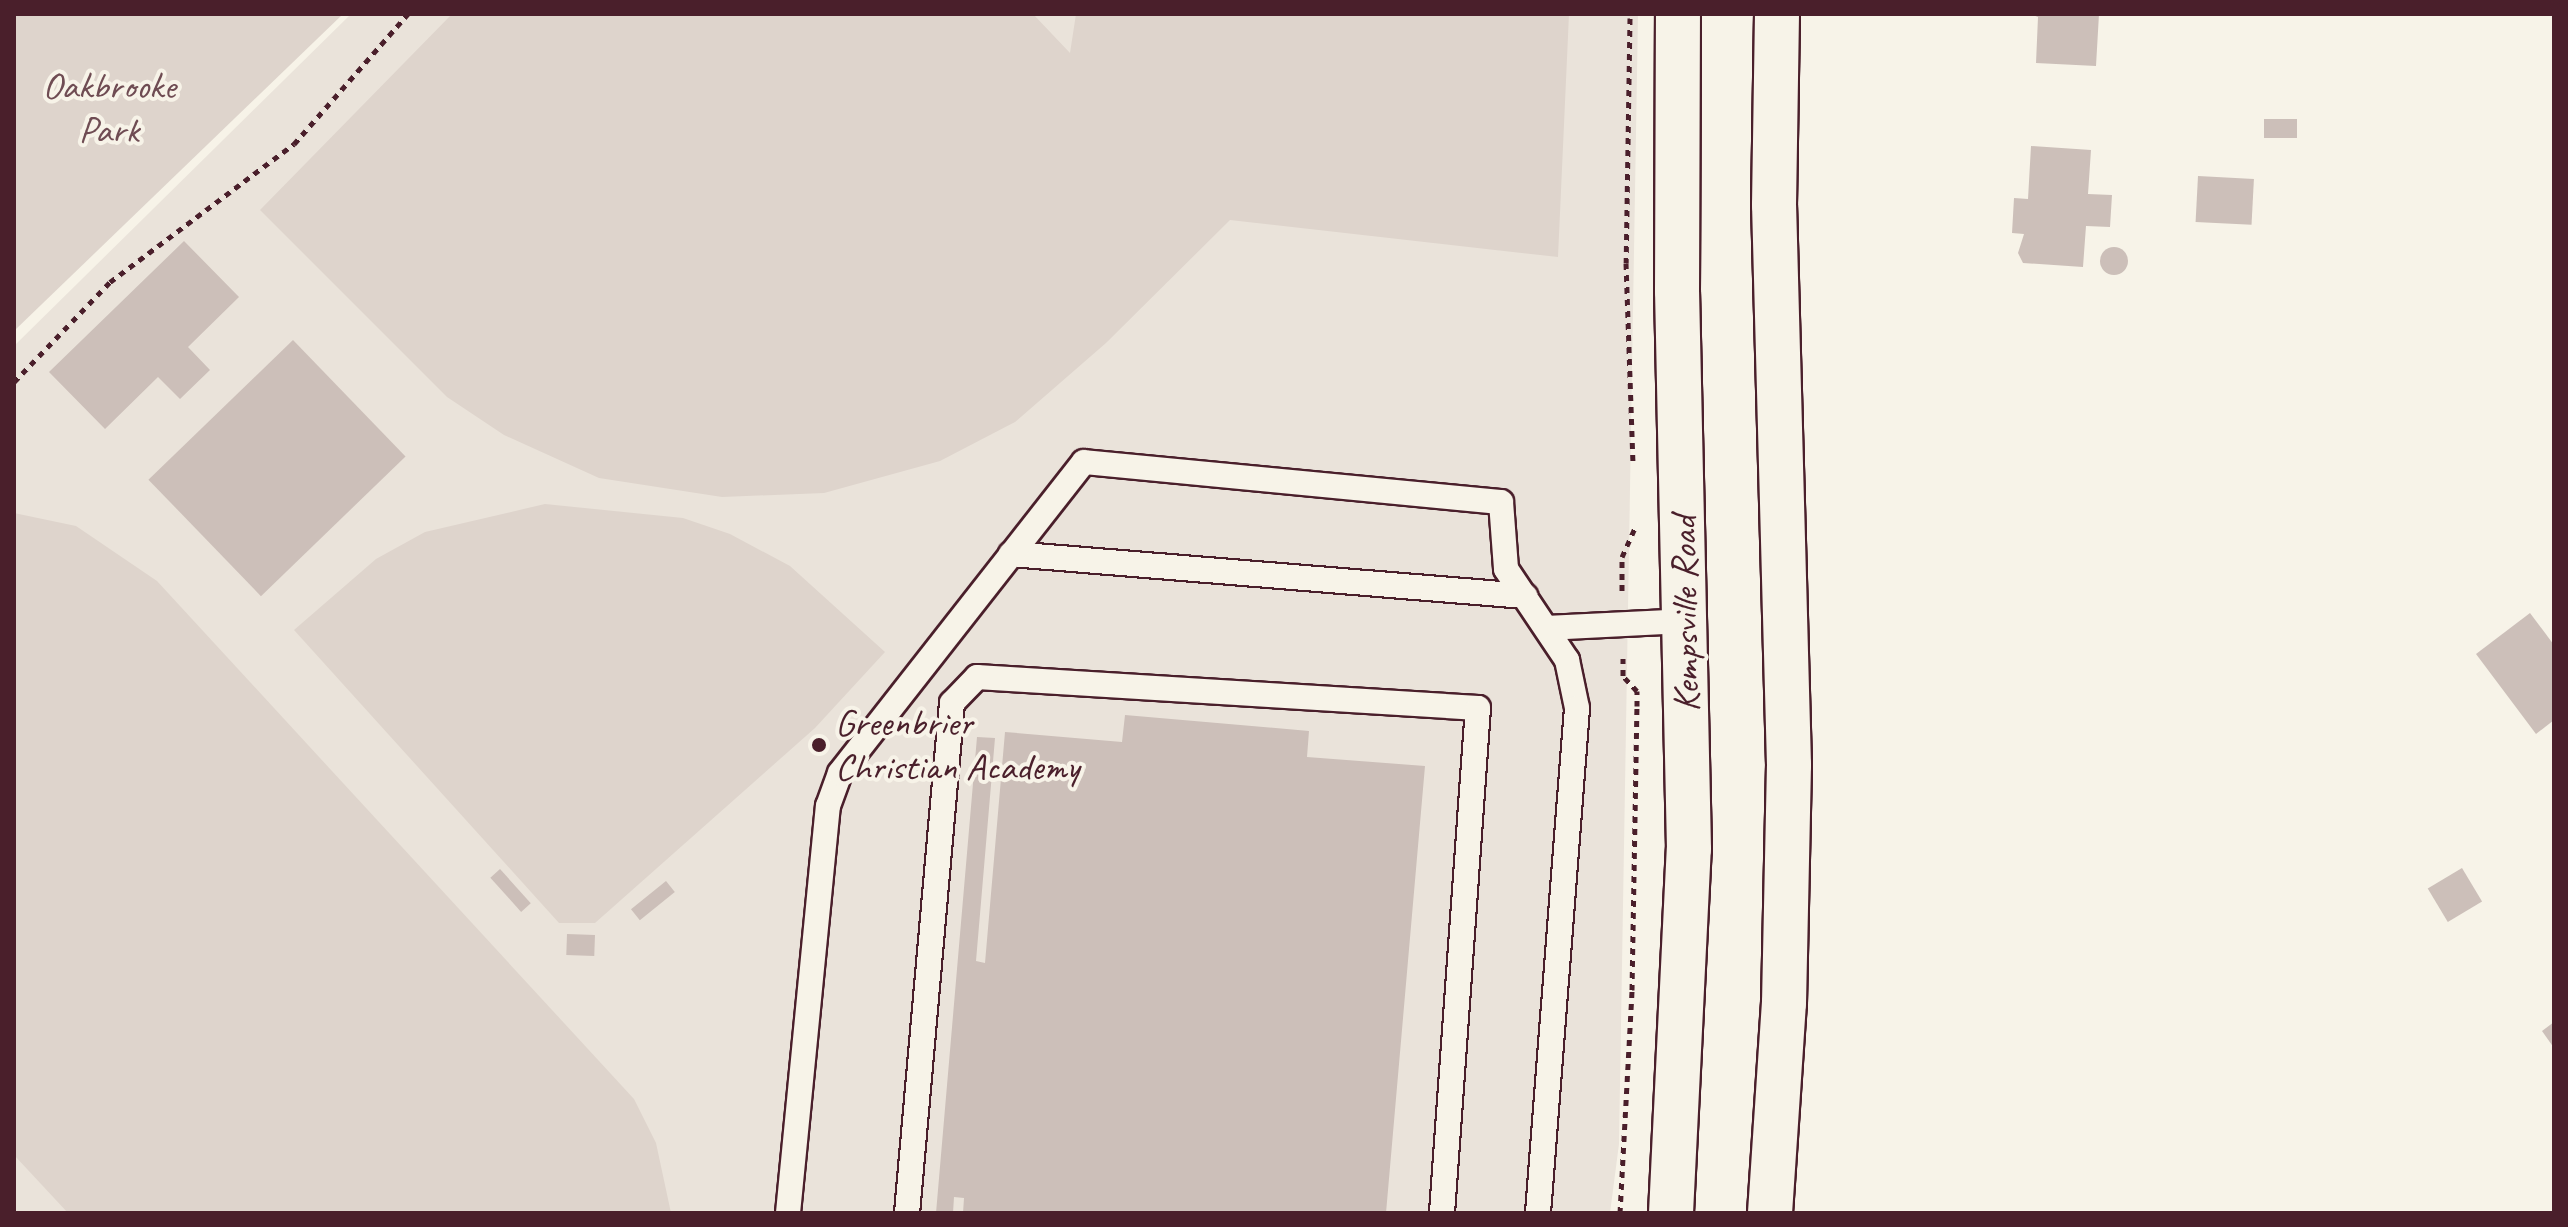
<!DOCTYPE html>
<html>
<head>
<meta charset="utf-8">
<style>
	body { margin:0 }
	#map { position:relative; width:2568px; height:1227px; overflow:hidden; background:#f7f3e8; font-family:Caveat,sans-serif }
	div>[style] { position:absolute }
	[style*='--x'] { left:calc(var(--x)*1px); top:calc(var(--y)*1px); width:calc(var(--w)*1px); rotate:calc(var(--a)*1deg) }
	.built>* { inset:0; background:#eae3da }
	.green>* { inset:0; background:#ded4cc }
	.building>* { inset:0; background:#ccbfb9; transform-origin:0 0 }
	.round { border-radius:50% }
	.path>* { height:5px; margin-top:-2.5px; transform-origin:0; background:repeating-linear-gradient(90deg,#4a1f2b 0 6px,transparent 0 12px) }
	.roads { filter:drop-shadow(2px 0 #4a1f2b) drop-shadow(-2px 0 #4a1f2b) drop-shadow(0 2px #4a1f2b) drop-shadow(0 -2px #4a1f2b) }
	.service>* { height:24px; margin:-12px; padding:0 12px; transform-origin:12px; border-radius:12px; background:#f7f3e8 }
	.primary>* { height:44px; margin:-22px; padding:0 22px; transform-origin:22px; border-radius:22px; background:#f7f3e8 }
	.dots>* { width:22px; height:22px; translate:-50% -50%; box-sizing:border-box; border:4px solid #f7f3e8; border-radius:50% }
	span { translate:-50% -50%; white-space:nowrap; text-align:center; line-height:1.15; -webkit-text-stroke:8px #f7f3e8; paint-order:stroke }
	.park-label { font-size:38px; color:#6f4c53 }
	.street-label { font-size:38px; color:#4a1f2b }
	.poi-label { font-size:38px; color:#4a1f2b }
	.left { translate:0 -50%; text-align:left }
	.frame { position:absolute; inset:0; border:16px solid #4a1f2b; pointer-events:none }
</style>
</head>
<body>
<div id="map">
	<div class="built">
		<div style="clip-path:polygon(351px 14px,1638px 14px,1619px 1144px,1610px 1213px,14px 1213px,14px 346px)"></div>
	</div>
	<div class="green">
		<div style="clip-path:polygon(14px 14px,343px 14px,14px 331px)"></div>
		<div style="clip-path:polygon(452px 14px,1033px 14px,1070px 53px,1076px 14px,1569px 14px,1558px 257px,1230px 220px,1106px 343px,1015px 422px,940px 461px,824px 493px,722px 497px,599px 478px,504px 435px,447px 397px,260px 210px)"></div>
		<div style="clip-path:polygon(545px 504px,683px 518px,730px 534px,790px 566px,885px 652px,815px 728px,595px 923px,559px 923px,294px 630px,376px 559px,425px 532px)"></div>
		<div style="clip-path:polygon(14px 513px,76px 526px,157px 581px,634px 1099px,656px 1143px,671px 1213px,68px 1213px,14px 1155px)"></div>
	</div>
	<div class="building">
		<div style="clip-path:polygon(2030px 14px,2099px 14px,2096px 66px,2036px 63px,2038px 17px)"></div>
		<div style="left:2264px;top:119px;width:33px;height:19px"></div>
		<div style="clip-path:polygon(2031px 146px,2091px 150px,2088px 194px,2112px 195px,2110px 227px,2086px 226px,2083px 267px,2023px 263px,2018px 253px,2024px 234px,2012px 233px,2014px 198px,2028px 199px)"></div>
		<div style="left:2198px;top:176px;width:56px;height:46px;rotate:3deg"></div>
		<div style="clip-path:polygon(184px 241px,239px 297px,188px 347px,210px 370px,180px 399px,158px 377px,105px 429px,49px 372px)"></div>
		<div class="round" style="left:2100px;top:247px;width:28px;height:28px"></div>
		<div style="left:293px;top:340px;width:162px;height:201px;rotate:46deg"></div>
		<div style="clip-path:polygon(2530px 613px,2554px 645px,2554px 720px,2536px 734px,2476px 654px)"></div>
		<div style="clip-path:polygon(1125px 715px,1309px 731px,1307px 757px,1425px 766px,1386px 1213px,963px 1213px,964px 1198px,954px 1197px,953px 1213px,936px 1213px,977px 737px,995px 738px,976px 961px,985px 963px,1005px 732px,1122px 742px)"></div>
		<div style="left:2462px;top:868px;width:39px;height:40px;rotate:59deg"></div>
		<div style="left:500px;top:869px;width:46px;height:13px;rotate:48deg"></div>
		<div style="left:666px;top:881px;width:14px;height:45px;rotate:51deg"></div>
		<div style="left:567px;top:934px;width:28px;height:21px;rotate:2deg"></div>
		<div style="clip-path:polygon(2554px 1022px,2554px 1048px,2542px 1031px)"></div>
	</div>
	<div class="path">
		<div style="--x:1630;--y:18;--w:245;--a:90.9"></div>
		<div style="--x:1626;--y:263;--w:200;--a:88"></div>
		<div style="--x:14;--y:382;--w:139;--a:-46.2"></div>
		<div style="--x:110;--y:282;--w:230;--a:-36.9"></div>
		<div style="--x:294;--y:144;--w:173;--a:-48.8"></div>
		<div style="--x:1622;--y:591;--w:34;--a:-90"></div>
		<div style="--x:1622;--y:557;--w:35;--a:-66"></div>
		<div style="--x:1620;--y:1213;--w:223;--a:-86.9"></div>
		<div style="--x:1632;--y:990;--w:284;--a:-89"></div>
		<div style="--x:1637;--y:706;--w:15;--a:-90"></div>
		<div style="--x:1637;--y:691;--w:21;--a:-133"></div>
		<div style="--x:1623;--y:676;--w:19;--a:-90"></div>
	</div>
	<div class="roads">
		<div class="service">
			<div style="--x:1011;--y:554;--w:516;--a:4.67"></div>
			<div style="--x:1548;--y:628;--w:139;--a:-2.9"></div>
			<div style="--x:788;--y:1213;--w:409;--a:-84.4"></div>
			<div style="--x:828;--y:806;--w:35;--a:-70"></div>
			<div style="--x:840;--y:773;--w:395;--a:-51.9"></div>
			<div style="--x:1084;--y:462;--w:419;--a:5.5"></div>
			<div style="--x:1501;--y:502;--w:67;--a:85.7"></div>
			<div style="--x:1506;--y:569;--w:110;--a:56.2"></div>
			<div style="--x:1567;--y:660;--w:49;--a:78.2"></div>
			<div style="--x:1577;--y:708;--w:507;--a:94.42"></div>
			<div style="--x:907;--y:1213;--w:512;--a:-84.96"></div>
			<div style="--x:952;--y:703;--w:36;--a:-46"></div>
			<div style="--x:977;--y:677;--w:502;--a:3.54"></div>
			<div style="--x:1478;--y:708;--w:506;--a:94.08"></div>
		</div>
		<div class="primary">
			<div style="--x:1671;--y:1213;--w:364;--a:-87.2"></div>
			<div style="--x:1689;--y:849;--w:558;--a:-91.23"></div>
			<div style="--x:1677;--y:291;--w:277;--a:-89.8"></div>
			<div style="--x:1770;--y:1213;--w:210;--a:-86.2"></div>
			<div style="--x:1784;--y:1003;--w:238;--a:-88.8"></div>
			<div style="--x:1789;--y:765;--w:560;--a:-91.53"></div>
			<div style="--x:1774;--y:205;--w:191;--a:-89.1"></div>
		</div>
	</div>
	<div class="dots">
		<div style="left:819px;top:745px;background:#4a1f2b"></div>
	</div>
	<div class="park-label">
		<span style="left:109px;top:108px">Oakbrooke<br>Park</span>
	</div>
	<div class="street-label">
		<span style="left:1685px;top:614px;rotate:-91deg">Kempsville Road</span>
	</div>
	<div class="poi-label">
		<span class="left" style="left:835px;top:745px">Greenbrier<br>Christian Academy</span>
	</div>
	<div class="frame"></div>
</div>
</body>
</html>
